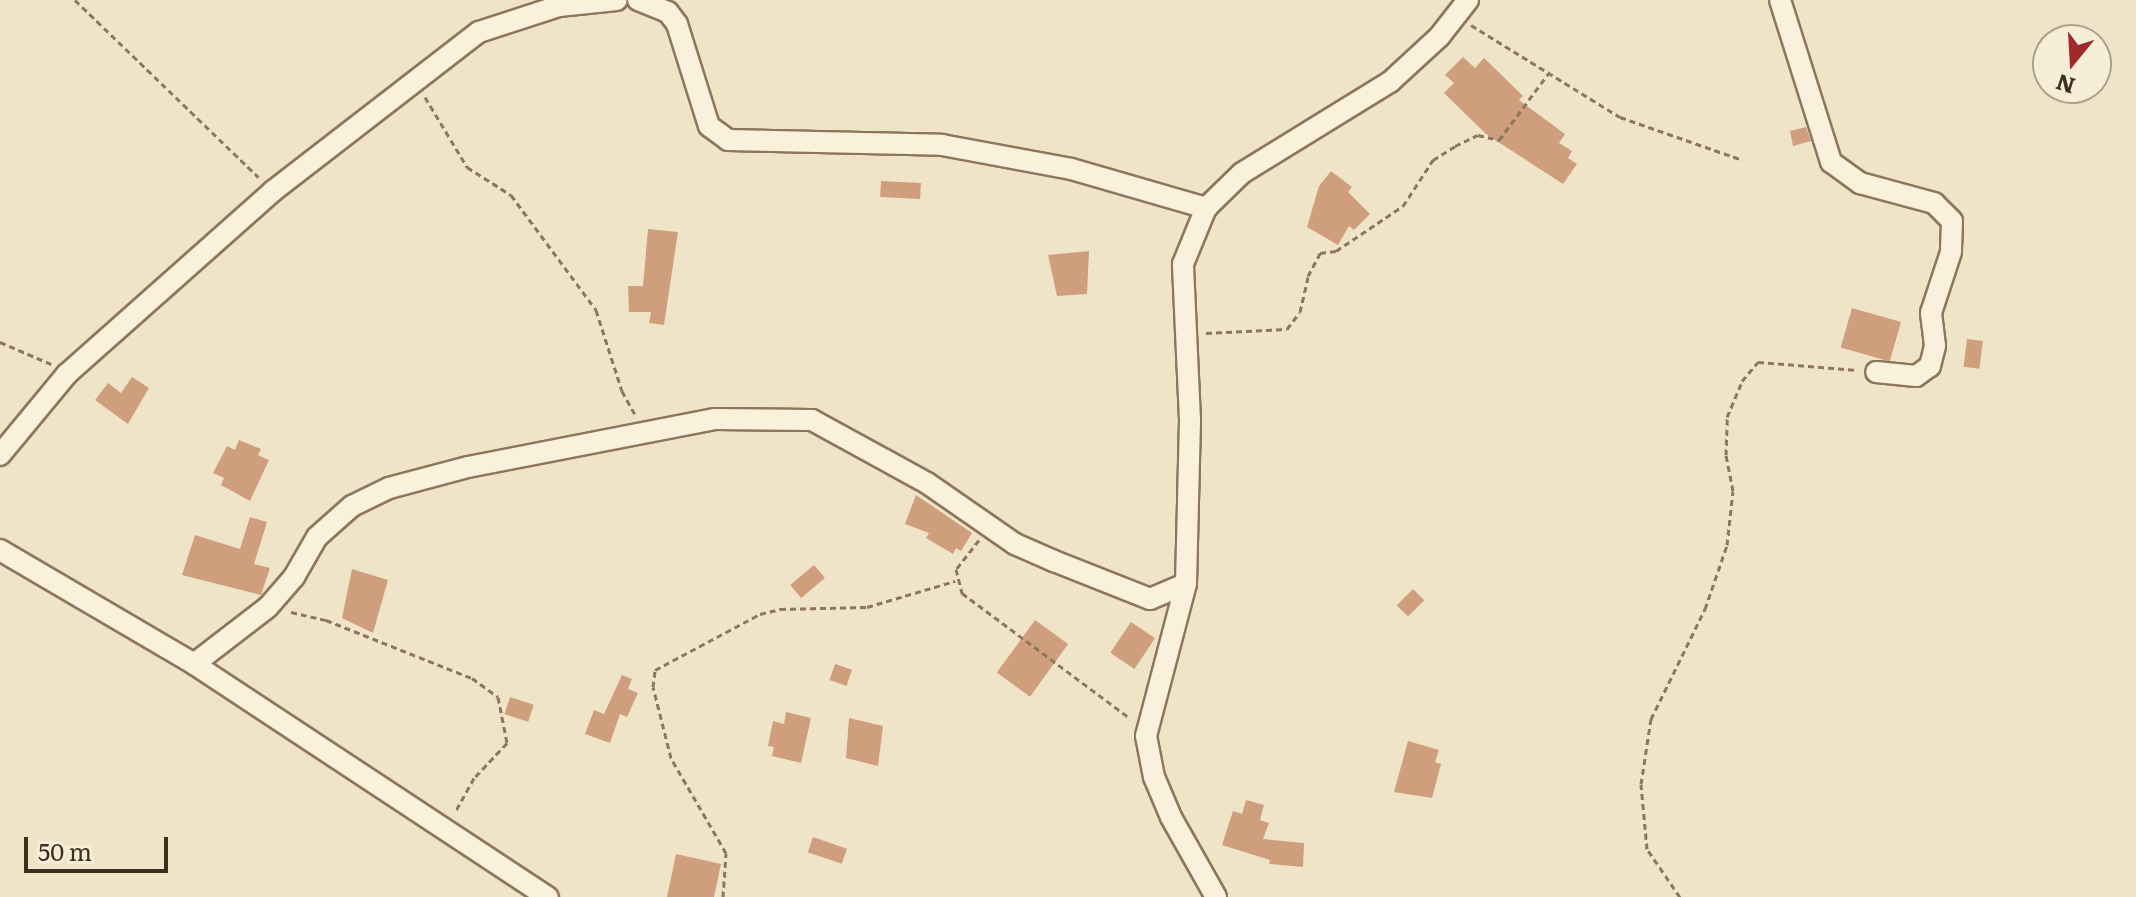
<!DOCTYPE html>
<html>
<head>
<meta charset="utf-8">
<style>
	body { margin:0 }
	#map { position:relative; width:2136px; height:897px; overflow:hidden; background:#f0e4c8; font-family:Literata,serif }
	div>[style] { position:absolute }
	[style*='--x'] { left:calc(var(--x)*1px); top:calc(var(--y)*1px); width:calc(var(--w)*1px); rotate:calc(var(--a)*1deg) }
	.building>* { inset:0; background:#cf9f7d; transform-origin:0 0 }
	.path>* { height:3px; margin-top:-1.5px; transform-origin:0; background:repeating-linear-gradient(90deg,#8d765c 0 6px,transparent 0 10px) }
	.roads { filter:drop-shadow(2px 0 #8d765c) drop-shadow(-2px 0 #8d765c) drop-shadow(0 2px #8d765c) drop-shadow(0 -2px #8d765c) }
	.street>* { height:20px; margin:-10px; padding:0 10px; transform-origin:10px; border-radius:10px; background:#faf1dc }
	span { translate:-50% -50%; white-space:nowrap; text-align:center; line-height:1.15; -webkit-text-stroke:6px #f7eed8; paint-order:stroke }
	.north { position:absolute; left:2032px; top:24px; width:80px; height:80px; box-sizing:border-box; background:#f7eed8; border:2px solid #ada18e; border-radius:50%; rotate:198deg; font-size:22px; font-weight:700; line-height:32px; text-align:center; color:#3d2e20 }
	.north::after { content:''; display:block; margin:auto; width:28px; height:36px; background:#9e2a2b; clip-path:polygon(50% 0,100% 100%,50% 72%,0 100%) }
	.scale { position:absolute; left:24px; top:837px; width:144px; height:36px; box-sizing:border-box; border:4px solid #3d2e20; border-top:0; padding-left:10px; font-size:24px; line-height:28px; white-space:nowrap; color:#3d2e20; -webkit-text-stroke:6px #f7eed8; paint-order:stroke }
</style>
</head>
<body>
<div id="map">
	<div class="building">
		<div style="clip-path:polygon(1463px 57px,1475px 68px,1484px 58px,1523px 96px,1519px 100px,1565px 134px,1559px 143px,1572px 151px,1568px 158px,1577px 164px,1563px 184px,1486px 134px,1444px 93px,1454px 83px,1445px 75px)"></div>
		<div style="clip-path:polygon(1806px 127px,1811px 141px,1793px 146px,1790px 131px)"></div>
		<div style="clip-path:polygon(1331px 171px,1352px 187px,1348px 192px,1370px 214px,1354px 230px,1349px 226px,1338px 245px,1307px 227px,1319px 186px)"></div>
		<div style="left:881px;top:181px;width:40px;height:16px;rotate:3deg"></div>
		<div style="clip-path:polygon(648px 229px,678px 232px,664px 325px,649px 323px,651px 312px,629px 312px,628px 286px,643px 286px)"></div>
		<div style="clip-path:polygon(1089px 251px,1087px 294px,1057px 296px,1048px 255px)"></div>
		<div style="left:1852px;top:308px;width:51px;height:41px;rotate:16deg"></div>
		<div style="left:1967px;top:339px;width:16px;height:28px;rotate:7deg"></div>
		<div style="clip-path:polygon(132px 377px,149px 388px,128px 424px,95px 400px,108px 383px,121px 393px)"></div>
		<div style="clip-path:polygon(239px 440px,261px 449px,258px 455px,269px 460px,250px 501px,221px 485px,224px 478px,213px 473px,227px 446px,235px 450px)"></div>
		<div style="clip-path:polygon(916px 495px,972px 533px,961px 551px,956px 548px,953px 554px,926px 538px,929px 533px,905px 524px)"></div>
		<div style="clip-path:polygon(250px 517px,267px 522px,254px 564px,270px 568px,261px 595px,182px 575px,195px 535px,240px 549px)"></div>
		<div style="left:814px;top:565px;width:17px;height:31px;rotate:50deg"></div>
		<div style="clip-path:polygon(352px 569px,388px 580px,373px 633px,342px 618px)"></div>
		<div style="left:1413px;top:589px;width:16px;height:23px;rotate:45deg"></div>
		<div style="left:1035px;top:620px;width:41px;height:65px;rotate:36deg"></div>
		<div style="left:1131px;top:622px;width:29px;height:37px;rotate:34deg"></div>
		<div style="left:835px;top:664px;width:18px;height:17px;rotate:19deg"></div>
		<div style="clip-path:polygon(622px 675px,632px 679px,628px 689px,638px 693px,627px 717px,620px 714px,610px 743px,585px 734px,594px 710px,604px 714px)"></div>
		<div style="left:510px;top:697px;width:25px;height:18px;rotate:18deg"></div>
		<div style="clip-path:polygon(786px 712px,811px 718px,801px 763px,772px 756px,774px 747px,768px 746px,773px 721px,784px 724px)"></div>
		<div style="clip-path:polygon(849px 718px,883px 726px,878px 766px,846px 758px)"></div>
		<div style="clip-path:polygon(1408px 741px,1439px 750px,1435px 762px,1441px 764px,1432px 798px,1394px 792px)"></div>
		<div style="clip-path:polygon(1246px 800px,1264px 805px,1260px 820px,1269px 823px,1263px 839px,1304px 843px,1303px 867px,1269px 864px,1270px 860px,1222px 845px,1233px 811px,1242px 814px)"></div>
		<div style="left:813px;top:837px;width:36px;height:16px;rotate:19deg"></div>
		<div style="clip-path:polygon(676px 854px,721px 864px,714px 897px,667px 897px)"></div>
	</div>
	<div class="path">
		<div style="--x:75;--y:0;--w:255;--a:44"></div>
		<div style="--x:1471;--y:25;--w:175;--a:31.7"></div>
		<div style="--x:1620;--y:117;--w:130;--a:19.3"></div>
		<div style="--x:425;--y:97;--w:82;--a:59"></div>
		<div style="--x:467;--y:167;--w:52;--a:32.5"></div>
		<div style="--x:511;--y:195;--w:143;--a:53.5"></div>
		<div style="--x:596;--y:310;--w:85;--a:72.2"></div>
		<div style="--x:622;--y:391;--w:29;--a:61"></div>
		<div style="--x:1206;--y:333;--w:81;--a:-2.8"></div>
		<div style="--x:1287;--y:329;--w:21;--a:-53"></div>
		<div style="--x:1300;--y:312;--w:37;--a:-77"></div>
		<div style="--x:1308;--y:276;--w:26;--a:-62"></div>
		<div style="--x:1320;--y:253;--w:16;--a:-7"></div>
		<div style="--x:1336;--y:251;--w:81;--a:-33.9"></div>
		<div style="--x:1403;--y:206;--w:55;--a:-56.9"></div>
		<div style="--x:1433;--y:160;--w:26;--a:-32"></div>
		<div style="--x:1455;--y:146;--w:25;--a:-26"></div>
		<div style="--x:1478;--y:135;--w:22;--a:13"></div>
		<div style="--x:1499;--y:140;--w:82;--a:-53.4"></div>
		<div style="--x:0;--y:342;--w:56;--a:23.3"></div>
		<div style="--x:979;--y:540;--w:37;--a:128"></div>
		<div style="--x:956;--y:569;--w:25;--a:76"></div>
		<div style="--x:962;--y:593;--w:209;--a:36.7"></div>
		<div style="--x:291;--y:612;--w:36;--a:13"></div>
		<div style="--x:326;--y:620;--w:157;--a:21.7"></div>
		<div style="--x:472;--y:678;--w:32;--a:36"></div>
		<div style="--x:498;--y:697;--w:47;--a:78.9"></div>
		<div style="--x:507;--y:743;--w:48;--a:133.3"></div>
		<div style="--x:474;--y:778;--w:39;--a:119"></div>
		<div style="--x:723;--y:897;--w:44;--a:-86.1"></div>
		<div style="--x:726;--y:853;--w:110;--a:-120.1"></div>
		<div style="--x:671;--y:758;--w:73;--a:-104.2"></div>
		<div style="--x:653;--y:687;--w:17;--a:-83"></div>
		<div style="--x:655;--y:670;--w:119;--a:-28.1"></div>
		<div style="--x:760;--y:614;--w:21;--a:-14"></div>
		<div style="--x:780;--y:609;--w:87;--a:-1.3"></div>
		<div style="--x:867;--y:607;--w:92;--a:-16.5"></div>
		<div style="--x:1680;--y:897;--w:58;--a:-124.5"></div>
		<div style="--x:1647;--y:849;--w:65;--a:-95.3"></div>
		<div style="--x:1641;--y:784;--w:66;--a:-81.3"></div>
		<div style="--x:1651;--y:719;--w:123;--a:-63.9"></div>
		<div style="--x:1705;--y:609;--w:68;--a:-71"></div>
		<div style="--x:1727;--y:545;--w:54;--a:-83.7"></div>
		<div style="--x:1733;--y:491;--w:37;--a:-101"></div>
		<div style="--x:1726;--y:455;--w:38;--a:-88"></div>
		<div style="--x:1727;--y:417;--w:39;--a:-67"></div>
		<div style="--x:1742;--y:381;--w:25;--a:-50"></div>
		<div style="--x:1758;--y:362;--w:99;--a:4.6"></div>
	</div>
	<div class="roads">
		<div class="street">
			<div style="--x:638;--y:0;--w:32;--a:22"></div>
			<div style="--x:668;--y:12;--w:15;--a:53"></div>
			<div style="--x:677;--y:24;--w:107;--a:72.6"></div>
			<div style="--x:709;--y:126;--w:24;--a:36"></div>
			<div style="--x:728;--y:140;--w:214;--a:1.3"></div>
			<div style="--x:942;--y:145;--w:131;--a:10.5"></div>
			<div style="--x:1071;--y:169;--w:141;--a:16.1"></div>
			<div style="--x:1780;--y:0;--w:170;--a:72.5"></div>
			<div style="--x:1831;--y:162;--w:36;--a:36"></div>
			<div style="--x:1860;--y:183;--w:77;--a:15.1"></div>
			<div style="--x:1934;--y:203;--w:25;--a:45"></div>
			<div style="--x:1952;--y:221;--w:31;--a:92"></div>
			<div style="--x:1951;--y:252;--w:64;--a:108.2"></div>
			<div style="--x:1931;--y:313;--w:33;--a:83"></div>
			<div style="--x:1935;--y:346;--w:21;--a:104"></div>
			<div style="--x:1930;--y:366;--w:17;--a:144"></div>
			<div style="--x:1916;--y:376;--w:40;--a:-174.3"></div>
			<div style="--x:0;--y:455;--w:105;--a:-50.4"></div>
			<div style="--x:67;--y:374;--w:276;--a:-41.6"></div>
			<div style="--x:273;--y:191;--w:260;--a:-37.7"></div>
			<div style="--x:479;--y:32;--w:84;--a:-18"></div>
			<div style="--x:559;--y:6;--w:58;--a:-5.9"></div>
			<div style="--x:0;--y:550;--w:225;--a:30.4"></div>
			<div style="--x:194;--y:664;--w:424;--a:33.4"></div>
			<div style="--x:194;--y:664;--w:93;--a:-37.6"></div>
			<div style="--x:268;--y:607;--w:40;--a:-49"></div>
			<div style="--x:294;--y:577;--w:46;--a:-60.1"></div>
			<div style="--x:317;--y:537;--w:47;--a:-41.5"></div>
			<div style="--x:352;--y:506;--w:41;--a:-25.9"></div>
			<div style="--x:389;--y:488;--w:82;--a:-14.9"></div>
			<div style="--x:468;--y:467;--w:252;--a:-11"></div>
			<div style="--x:715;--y:419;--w:97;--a:0.6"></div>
			<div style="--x:812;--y:420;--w:131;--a:28.7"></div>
			<div style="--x:927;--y:483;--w:107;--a:34.7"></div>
			<div style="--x:1015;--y:544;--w:43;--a:23.6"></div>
			<div style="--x:1054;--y:561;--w:103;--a:21.6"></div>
			<div style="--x:1150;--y:599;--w:39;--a:-23"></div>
			<div style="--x:1216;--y:897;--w:92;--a:-119.4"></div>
			<div style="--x:1171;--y:817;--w:43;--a:-113"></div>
			<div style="--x:1154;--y:777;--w:42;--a:-101"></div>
			<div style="--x:1146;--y:736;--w:157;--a:-75.3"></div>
			<div style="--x:1186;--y:584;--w:164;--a:-88.6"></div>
			<div style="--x:1190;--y:420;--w:156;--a:-92.6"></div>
			<div style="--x:1183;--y:264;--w:61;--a:-67.7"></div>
			<div style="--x:1206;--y:208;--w:50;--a:-44.2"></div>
			<div style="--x:1242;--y:173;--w:174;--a:-31.6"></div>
			<div style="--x:1390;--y:82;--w:67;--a:-42.6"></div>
			<div style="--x:1439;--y:37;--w:47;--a:-51.9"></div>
		</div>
	</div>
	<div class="north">N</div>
	<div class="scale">50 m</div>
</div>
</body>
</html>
